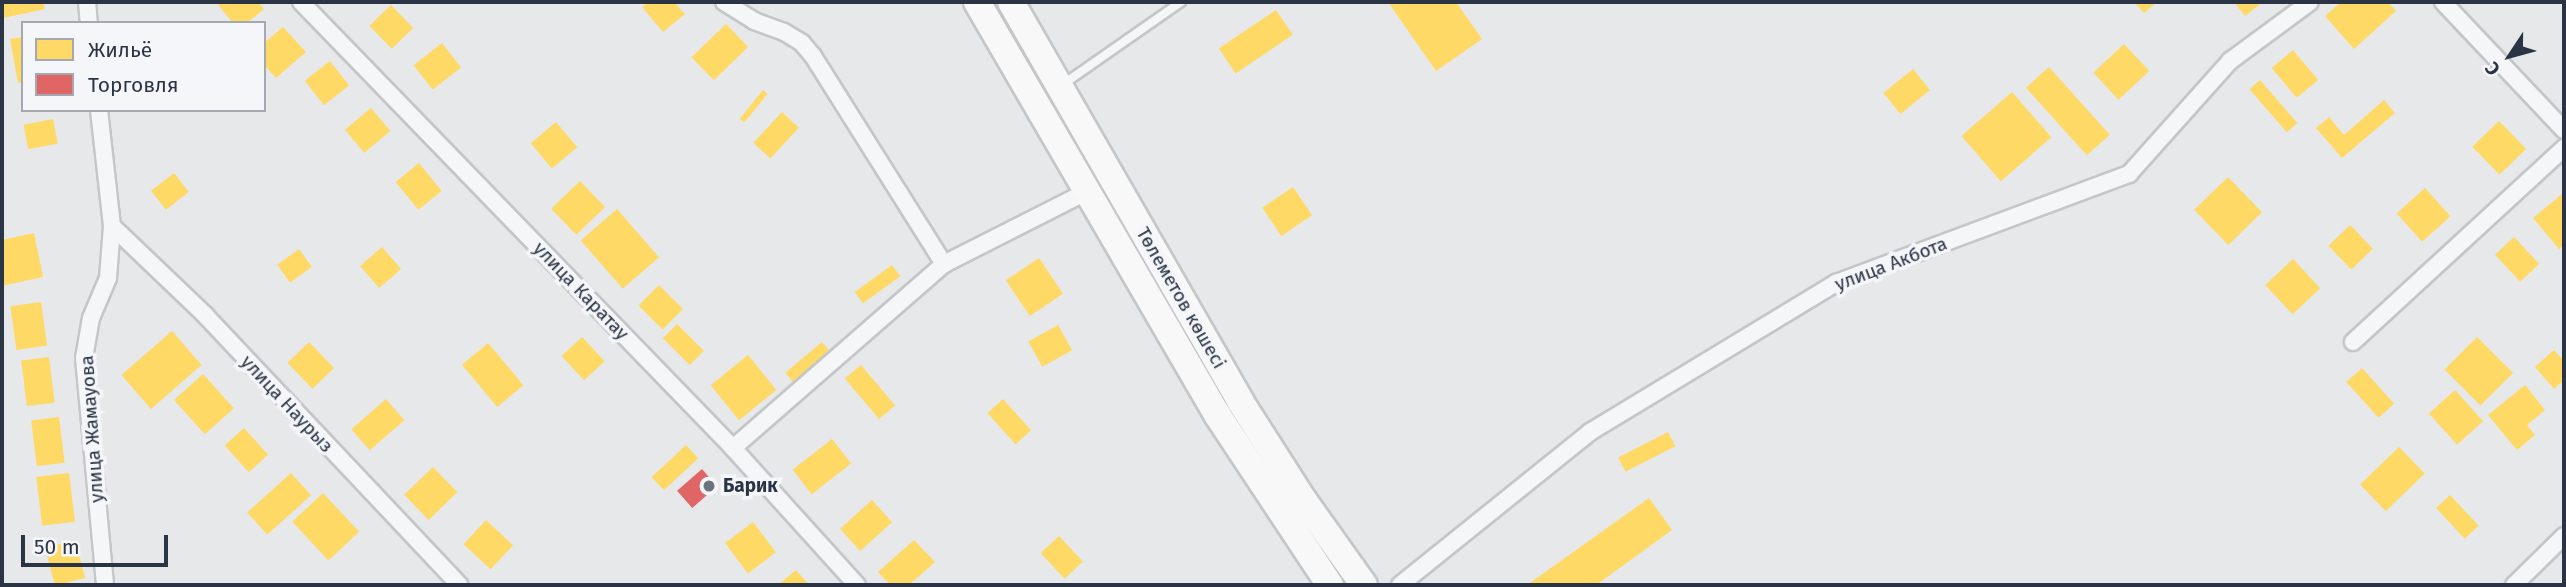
<!DOCTYPE html>
<html>
<head>
<meta charset="utf-8">
<style>
	body { margin:0 }
	#map { position:relative; width:2566px; height:587px; overflow:hidden; background:#e6e8ea; font-family:"Fira Sans",sans-serif }
	div>[style] { position:absolute }
	[style*='--x'] { left:calc(var(--x)*1px); top:calc(var(--y)*1px); width:calc(var(--w)*1px); rotate:calc(var(--a)*1deg) }
	.homes>* { inset:0; background:#ffd966; transform-origin:0 0 }
	.shops>* { inset:0; background:#e06666; transform-origin:0 0 }
	.roads { filter:drop-shadow(2px 0 #c4c6c8) drop-shadow(-2px 0 #c4c6c8) drop-shadow(0 2px #c4c6c8) drop-shadow(0 -2px #c4c6c8) }
	.service>* { height:8px; margin:-4px; padding:0 4px; transform-origin:4px; border-radius:4px; background:#f5f6f7 }
	.minor>* { height:16px; margin:-8px; padding:0 8px; transform-origin:8px; border-radius:8px; background:#f5f6f7 }
	.primary>* { height:26px; margin:-13px; padding:0 13px; transform-origin:13px; border-radius:13px; background:#f8f8f8 }
	.dots>* { width:19px; height:19px; translate:-50% -50%; box-sizing:border-box; border:4px solid #f4f6f9; border-radius:50% }
	span { translate:-50% -50%; white-space:nowrap; text-align:center; line-height:1.15; -webkit-text-stroke:7px #f4f6f9; paint-order:stroke }
	.street-label { font-size:19px; color:#2b3445 }
	.poi-label { font-size:19px; color:#2b3445; font-weight:700 }
	.left { translate:0 -50%; text-align:left }
	.frame { position:absolute; inset:0; border:4px solid #2b3445; pointer-events:none }
	.legend { position:absolute; left:21px; top:21px; width:245px; height:91px; box-sizing:border-box; background:#f4f6f9; border:2px solid #a4a8b1; margin:0; padding:9px 12px; list-style:none; font-size:21px; color:#2b3445 }
	.legend li { display:flex; align-items:center; gap:14px; height:35px }
	.legend b { width:35px; border:2px solid #a4a8b1 }
	.north { position:absolute; left:2475px; top:21px; width:70px; height:70px; -webkit-text-stroke:5px #f4f6f9; paint-order:stroke; rotate:234deg; font-size:19px; font-weight:700; line-height:28px; text-align:center; color:#2b3445 }
	.north::after { content:''; display:block; margin:auto; width:24px; height:32px; background:#2b3445; clip-path:polygon(50% 0,100% 100%,50% 72%,0 100%) }
	.scale { position:absolute; left:21px; top:535px; width:147px; height:32px; box-sizing:border-box; border:4px solid #2b3445; border-top:0; padding-left:9px; font-size:21px; line-height:24px; white-space:nowrap; color:#2b3445; -webkit-text-stroke:5px #f4f6f9; paint-order:stroke }
</style>
</head>
<body>
<div id="map">
	<div class="homes">
		<div style="clip-path:polygon(2px 2px,43px 2px,45px 9px,3px 18px)"></div>
		<div style="clip-path:polygon(223px 2px,258px 2px,264px 9px,247px 23px,233px 23px,218px 5px)"></div>
		<div style="clip-path:polygon(649px 2px,674px 2px,685px 14px,663px 32px,642px 7px)"></div>
		<div style="clip-path:polygon(1388px 2px,1456px 2px,1482px 39px,1436px 71px)"></div>
		<div style="clip-path:polygon(2134px 2px,2157px 2px,2144px 13px)"></div>
		<div style="clip-path:polygon(2234px 2px,2263px 2px,2245px 16px)"></div>
		<div style="clip-path:polygon(2341px 2px,2388px 2px,2396px 11px,2354px 49px,2325px 16px)"></div>
		<div style="left:391px;top:5px;width:32px;height:30px;rotate:46deg"></div>
		<div style="left:1276px;top:10px;width:30px;height:69px;rotate:56deg"></div>
		<div style="left:726px;top:24px;width:32px;height:48px;rotate:46deg"></div>
		<div style="clip-path:polygon(283px 27px,306px 52px,276px 78px,264px 65px,264px 43px)"></div>
		<div style="clip-path:polygon(23px 37px,23px 82px,18px 83px,10px 39px)"></div>
		<div style="left:442px;top:43px;width:31px;height:36px;rotate:52deg"></div>
		<div style="left:2124px;top:44px;width:37px;height:42px;rotate:47deg"></div>
		<div style="left:2293px;top:50px;width:39px;height:28px;rotate:50deg"></div>
		<div style="left:330px;top:61px;width:31px;height:32px;rotate:52deg"></div>
		<div style="left:2049px;top:67px;width:91px;height:31px;rotate:48deg"></div>
		<div style="left:1913px;top:69px;width:27px;height:38px;rotate:51deg"></div>
		<div style="left:2260px;top:80px;width:57px;height:14px;rotate:49deg"></div>
		<div style="left:763px;top:90px;width:6px;height:37px;rotate:39deg"></div>
		<div style="left:2012px;top:92px;width:60px;height:67px;rotate:49deg"></div>
		<div style="clip-path:polygon(2384px 100px,2395px 113px,2342px 158px,2316px 128px,2329px 117px,2344px 135px)"></div>
		<div style="left:371px;top:108px;width:30px;height:34px;rotate:50deg"></div>
		<div style="left:782px;top:112px;width:23px;height:42px;rotate:43deg"></div>
		<div style="left:53px;top:119px;width:25px;height:30px;rotate:79deg"></div>
		<div style="left:2499px;top:121px;width:39px;height:37px;rotate:46deg"></div>
		<div style="left:556px;top:122px;width:33px;height:33px;rotate:50deg"></div>
		<div style="left:419px;top:163px;width:36px;height:30px;rotate:51deg"></div>
		<div style="left:174px;top:173px;width:24px;height:29px;rotate:52deg"></div>
		<div style="left:2228px;top:177px;width:49px;height:47px;rotate:46deg"></div>
		<div style="left:580px;top:181px;width:36px;height:40px;rotate:46deg"></div>
		<div style="left:1293px;top:187px;width:34px;height:37px;rotate:56deg"></div>
		<div style="left:2425px;top:188px;width:38px;height:38px;rotate:48deg"></div>
		<div style="clip-path:polygon(2562px 194px,2564px 245px,2559px 249px,2533px 218px)"></div>
		<div style="left:617px;top:209px;width:64px;height:48px;rotate:49deg"></div>
		<div style="left:2350px;top:225px;width:33px;height:30px;rotate:46deg"></div>
		<div style="clip-path:polygon(34px 233px,43px 277px,2px 286px,2px 240px)"></div>
		<div style="left:2514px;top:237px;width:37px;height:26px;rotate:47deg"></div>
		<div style="left:382px;top:247px;width:29px;height:29px;rotate:49deg"></div>
		<div style="left:299px;top:249px;width:22px;height:27px;rotate:54deg"></div>
		<div style="left:1039px;top:258px;width:43px;height:40px;rotate:56deg"></div>
		<div style="left:2293px;top:259px;width:40px;height:38px;rotate:47deg"></div>
		<div style="left:892px;top:265px;width:14px;height:46px;rotate:54deg"></div>
		<div style="left:659px;top:285px;width:34px;height:29px;rotate:45deg"></div>
		<div style="left:41px;top:302px;width:44px;height:31px;rotate:82deg"></div>
		<div style="left:677px;top:324px;width:38px;height:20px;rotate:45deg"></div>
		<div style="left:1058px;top:325px;width:29px;height:34px;rotate:61deg"></div>
		<div style="left:172px;top:331px;width:45px;height:67px;rotate:49deg"></div>
		<div style="left:582px;top:337px;width:33px;height:28px;rotate:47deg"></div>
		<div style="left:2477px;top:337px;width:51px;height:46px;rotate:45deg"></div>
		<div style="left:309px;top:342px;width:36px;height:30px;rotate:46deg"></div>
		<div style="left:822px;top:342px;width:16px;height:48px;rotate:50deg"></div>
		<div style="left:488px;top:343px;width:55px;height:34px;rotate:50deg"></div>
		<div style="clip-path:polygon(2554px 350px,2564px 361px,2564px 380px,2554px 389px,2535px 367px)"></div>
		<div style="left:748px;top:355px;width:45px;height:48px;rotate:51deg"></div>
		<div style="left:49px;top:357px;width:46px;height:28px;rotate:83deg"></div>
		<div style="left:861px;top:365px;width:53px;height:21px;rotate:50deg"></div>
		<div style="left:2362px;top:368px;width:48px;height:21px;rotate:48deg"></div>
		<div style="left:203px;top:374px;width:46px;height:39px;rotate:48deg"></div>
		<div style="clip-path:polygon(2525px 385px,2545px 410px,2527px 425px,2535px 435px,2517px 450px,2488px 415px)"></div>
		<div style="left:2455px;top:390px;width:42px;height:35px;rotate:48deg"></div>
		<div style="left:386px;top:399px;width:28px;height:46px;rotate:49deg"></div>
		<div style="left:1003px;top:399px;width:42px;height:21px;rotate:48deg"></div>
		<div style="left:59px;top:417px;width:46px;height:28px;rotate:83deg"></div>
		<div style="left:244px;top:428px;width:36px;height:26px;rotate:48deg"></div>
		<div style="left:1668px;top:432px;width:16px;height:56px;rotate:63deg"></div>
		<div style="left:832px;top:439px;width:31px;height:50px;rotate:52deg"></div>
		<div style="left:686px;top:445px;width:18px;height:47px;rotate:47deg"></div>
		<div style="left:2399px;top:447px;width:37px;height:54px;rotate:46deg"></div>
		<div style="left:433px;top:467px;width:35px;height:40px;rotate:46deg"></div>
		<div style="left:69px;top:473px;width:49px;height:33px;rotate:83deg"></div>
		<div style="left:291px;top:473px;width:30px;height:59px;rotate:48deg"></div>
		<div style="left:323px;top:493px;width:53px;height:42px;rotate:47deg"></div>
		<div style="left:2450px;top:495px;width:42px;height:19px;rotate:47deg"></div>
		<div style="clip-path:polygon(1649px 498px,1672px 530px,1596px 585px,1527px 585px)"></div>
		<div style="left:872px;top:500px;width:30px;height:43px;rotate:48deg"></div>
		<div style="left:486px;top:520px;width:37px;height:33px;rotate:43deg"></div>
		<div style="left:753px;top:522px;width:38px;height:35px;rotate:53deg"></div>
		<div style="left:1059px;top:536px;width:35px;height:25px;rotate:47deg"></div>
		<div style="left:75px;top:540px;width:39px;height:31px;rotate:75deg"></div>
		<div style="clip-path:polygon(914px 540px,935px 562px,909px 585px,890px 585px,878px 572px)"></div>
		<div style="clip-path:polygon(796px 570px,809px 585px,778px 585px)"></div>
	</div>
	<div class="shops">
		<div style="left:702px;top:469px;width:23px;height:33px;rotate:49deg"></div>
	</div>
	<div class="roads">
		<div class="service">
			<div style="--x:1062;--y:85;--w:145;--a:-34.9"></div>
		</div>
		<div class="minor">
			<div style="--x:87;--y:2;--w:21;--a:85"></div>
			<div style="--x:301;--y:2;--w:621;--a:45.91"></div>
			<div style="--x:733;--y:448;--w:185;--a:47.9"></div>
			<div style="--x:724;--y:2;--w:36;--a:32"></div>
			<div style="--x:754;--y:21;--w:32;--a:20"></div>
			<div style="--x:784;--y:32;--w:21;--a:31"></div>
			<div style="--x:802;--y:43;--w:17;--a:50"></div>
			<div style="--x:813;--y:56;--w:246;--a:57.8"></div>
			<div style="--x:2443;--y:2;--w:176;--a:46.6"></div>
			<div style="--x:99;--y:110;--w:117;--a:83.6"></div>
			<div style="--x:112;--y:226;--w:52;--a:94.4"></div>
			<div style="--x:108;--y:278;--w:43;--a:113"></div>
			<div style="--x:91;--y:318;--w:41;--a:99.9"></div>
			<div style="--x:84;--y:358;--w:228;--a:84.7"></div>
			<div style="--x:112;--y:226;--w:129;--a:43.7"></div>
			<div style="--x:205;--y:315;--w:371;--a:46.7"></div>
			<div style="--x:2353;--y:342;--w:287;--a:-42.6"></div>
			<div style="--x:733;--y:448;--w:280;--a:-41.1"></div>
			<div style="--x:944;--y:264;--w:159;--a:-26.9"></div>
			<div style="--x:1400;--y:585;--w:244;--a:-38.8"></div>
			<div style="--x:1590;--y:432;--w:288;--a:-31.2"></div>
			<div style="--x:1836;--y:283;--w:313;--a:-20.4"></div>
			<div style="--x:2129;--y:174;--w:152;--a:-48.2"></div>
			<div style="--x:2230;--y:61;--w:99;--a:-36.4"></div>
			<div style="--x:2514;--y:585;--w:70;--a:-44.4"></div>
		</div>
		<div class="primary">
			<div style="--x:977;--y:2;--w:479;--a:59.8"></div>
			<div style="--x:1218;--y:416;--w:203;--a:56.5"></div>
			<div style="--x:1011;--y:2;--w:460;--a:60.1"></div>
			<div style="--x:1240;--y:401;--w:119;--a:57.4"></div>
			<div style="--x:1304;--y:501;--w:103;--a:54.5"></div>
		</div>
	</div>
	<div class="dots">
		<div style="left:709px;top:486px;background:#6c737f"></div>
	</div>
	<div class="street-label">
		<span style="left:1891px;top:264px;rotate:-21deg">улица Акбота</span>
		<span style="left:581px;top:291px;rotate:46deg">улица Каратау</span>
		<span style="left:1181px;top:298px;rotate:60deg">Төлеметов көшесі</span>
		<span style="left:287px;top:404px;rotate:47deg">улица Наурыз</span>
		<span style="left:92px;top:429px;rotate:-94deg">улица Жамауова</span>
	</div>
	<div class="poi-label">
		<span class="left" style="left:723px;top:486px">Барик</span>
	</div>
	<div class="frame"></div>
	<ul class="legend">
	<li><b style="height:19px;background:#ffd966"></b>Жильё</li>
	<li><b style="height:19px;background:#e06666"></b>Торговля</li>
	</ul>
	<div class="north">С</div>
	<div class="scale">50 m</div>
</div>
</body>
</html>
